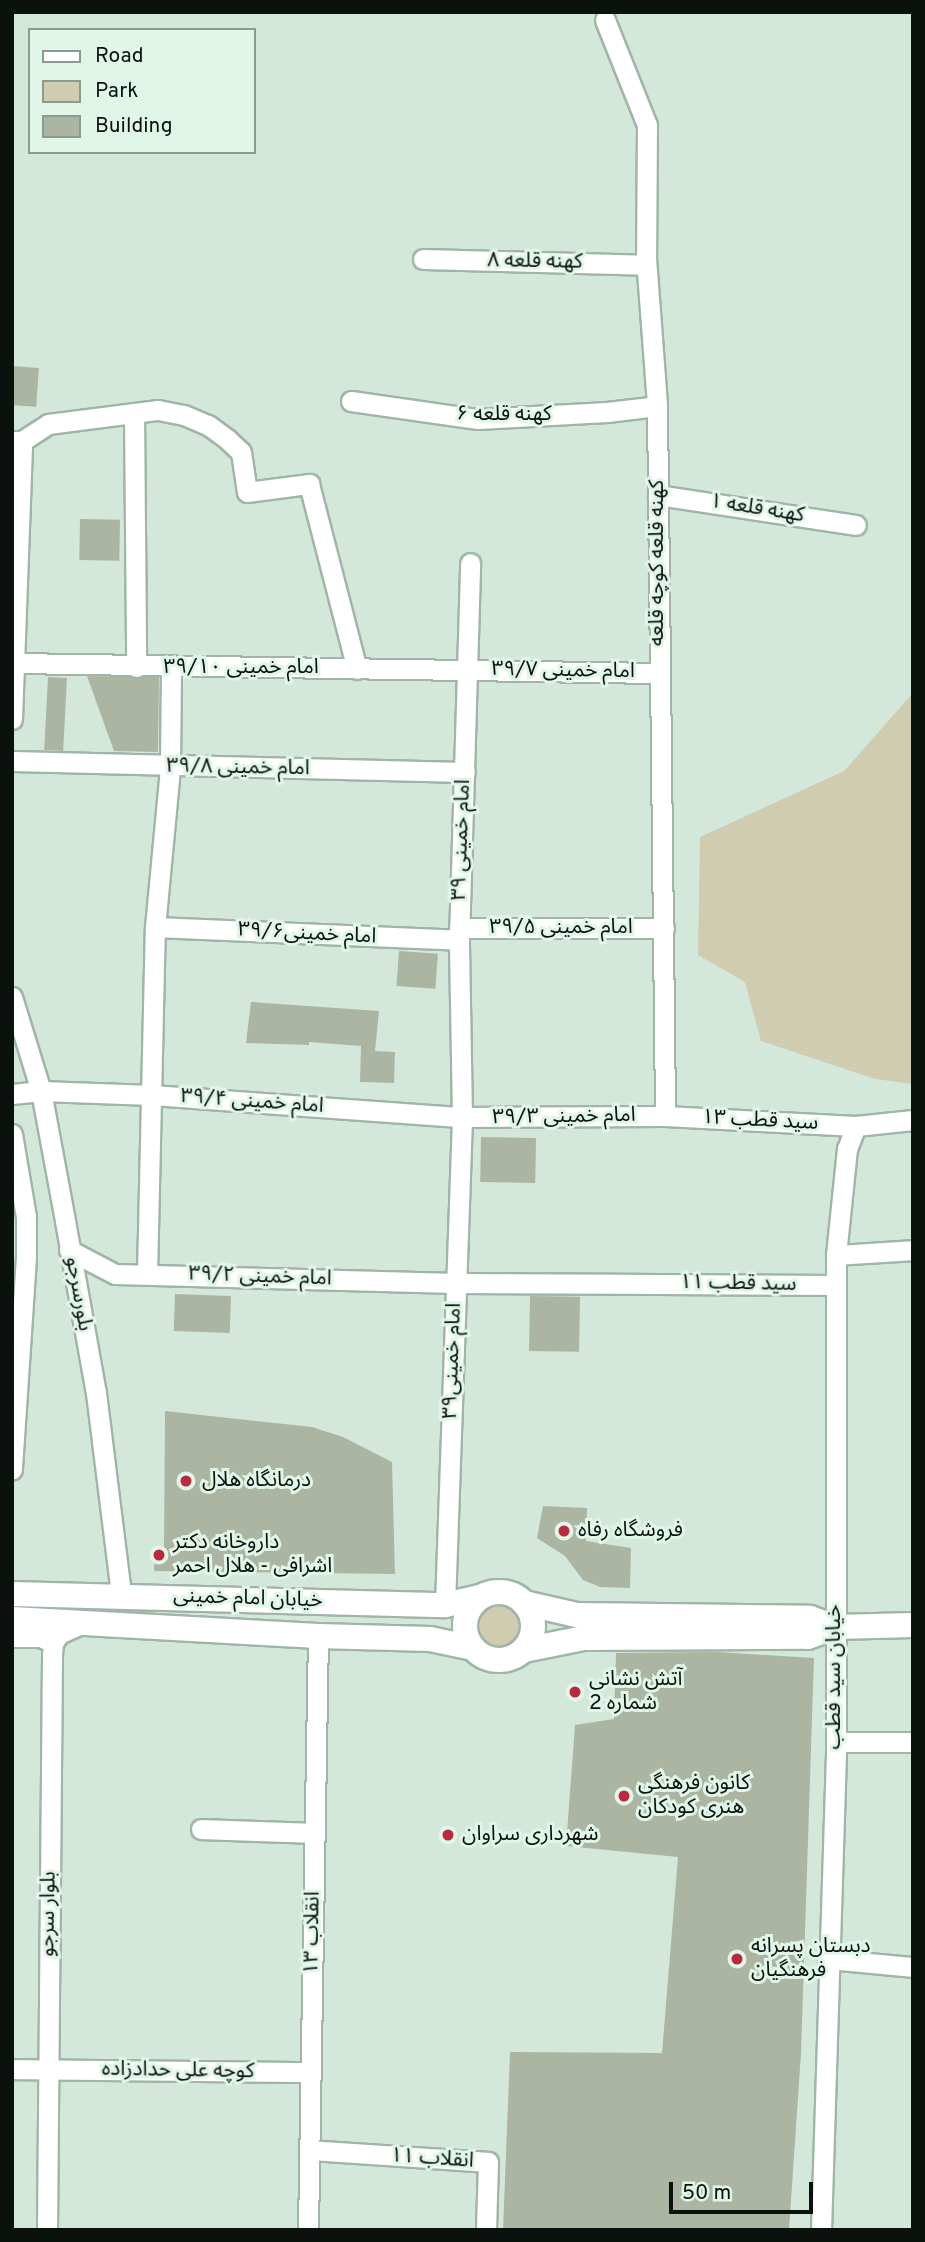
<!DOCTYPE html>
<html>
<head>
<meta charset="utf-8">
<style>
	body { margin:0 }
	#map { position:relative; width:925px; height:2242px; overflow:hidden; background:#d3e8db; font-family:Overpass,"Noto Sans Arabic",sans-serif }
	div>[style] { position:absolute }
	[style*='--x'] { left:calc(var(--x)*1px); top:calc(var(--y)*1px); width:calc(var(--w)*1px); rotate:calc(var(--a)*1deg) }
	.green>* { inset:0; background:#cfccaf }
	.round { border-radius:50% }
	.building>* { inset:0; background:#abb5a2; transform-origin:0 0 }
	.roads { filter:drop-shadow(2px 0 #a0b5a7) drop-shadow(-2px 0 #a0b5a7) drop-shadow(0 2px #a0b5a7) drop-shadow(0 -2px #a0b5a7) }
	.minor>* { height:19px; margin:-9.5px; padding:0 9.5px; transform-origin:9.5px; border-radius:9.5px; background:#fff }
	.major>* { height:24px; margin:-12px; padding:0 12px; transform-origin:12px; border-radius:12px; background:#fff }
	.major>.ring { margin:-12px; padding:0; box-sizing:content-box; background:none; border:24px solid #fff; border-radius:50% }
	.dots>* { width:19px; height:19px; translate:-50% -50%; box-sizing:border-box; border:4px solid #e0f6e8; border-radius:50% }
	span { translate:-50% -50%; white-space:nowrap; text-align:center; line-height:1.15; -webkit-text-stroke:6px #e0f6e8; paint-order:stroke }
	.street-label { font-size:21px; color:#0b120e }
	.poi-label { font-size:21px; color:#0b120e }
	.left { translate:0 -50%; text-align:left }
	.frame { position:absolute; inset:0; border:14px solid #0b120e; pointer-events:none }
	.legend { position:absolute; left:28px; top:28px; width:228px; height:126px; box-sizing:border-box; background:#e0f6e8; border:2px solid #8b9b91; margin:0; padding:9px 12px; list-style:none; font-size:21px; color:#0b120e }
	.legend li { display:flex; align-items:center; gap:14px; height:35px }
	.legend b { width:35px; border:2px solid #8b9b91 }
	.scale { position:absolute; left:669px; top:2182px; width:144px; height:32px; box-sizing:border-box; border:4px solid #0b120e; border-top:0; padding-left:9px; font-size:21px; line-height:24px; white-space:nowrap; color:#0b120e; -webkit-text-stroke:5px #e0f6e8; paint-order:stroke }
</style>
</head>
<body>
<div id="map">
	<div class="green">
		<div style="clip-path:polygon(913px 693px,913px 1084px,875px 1079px,761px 1041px,745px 982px,698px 955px,700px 837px,844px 771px)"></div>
		<div class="round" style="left:477px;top:1604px;width:46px;height:46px"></div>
	</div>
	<div class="building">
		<div style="left:12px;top:366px;width:27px;height:39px;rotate:4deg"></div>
		<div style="left:80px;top:519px;width:40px;height:41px;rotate:1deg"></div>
		<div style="clip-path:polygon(87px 676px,159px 677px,158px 752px,114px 751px)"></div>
		<div style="left:48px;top:677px;width:19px;height:73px;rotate:3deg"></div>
		<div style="left:399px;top:951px;width:39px;height:35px;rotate:4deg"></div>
		<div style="clip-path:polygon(251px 1002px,379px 1011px,375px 1051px,395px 1052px,394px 1083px,360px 1082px,361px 1046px,309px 1042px,309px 1045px,246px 1043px)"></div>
		<div style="left:481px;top:1137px;width:55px;height:45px;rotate:1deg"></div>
		<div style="left:175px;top:1294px;width:56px;height:37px;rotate:2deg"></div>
		<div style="left:530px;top:1296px;width:50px;height:55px;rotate:1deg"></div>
		<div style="clip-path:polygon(165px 1411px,312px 1427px,343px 1437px,392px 1462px,395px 1574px,154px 1571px,155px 1548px,164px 1548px)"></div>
		<div style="clip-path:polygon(543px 1506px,587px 1508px,586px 1541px,631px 1548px,630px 1588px,600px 1587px,583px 1580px,565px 1556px,537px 1538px)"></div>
		<div style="clip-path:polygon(717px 1652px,814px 1658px,801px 2053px,789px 2230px,503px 2230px,510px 2052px,662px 2053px,678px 1857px,566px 1846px,575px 1725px,614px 1719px,616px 1653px)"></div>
	</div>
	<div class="roads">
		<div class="minor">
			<div style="--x:605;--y:20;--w:113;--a:68.2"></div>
			<div style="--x:647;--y:125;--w:133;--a:90.4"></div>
			<div style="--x:646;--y:258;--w:148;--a:85.7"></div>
			<div style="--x:657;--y:406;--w:710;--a:89.35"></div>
			<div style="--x:423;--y:259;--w:223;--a:1.5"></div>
			<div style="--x:351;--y:401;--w:128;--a:8.1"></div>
			<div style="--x:478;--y:419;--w:129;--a:-3.1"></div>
			<div style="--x:607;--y:412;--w:50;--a:-6.8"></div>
			<div style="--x:134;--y:413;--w:254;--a:89.5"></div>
			<div style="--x:12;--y:441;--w:10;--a:0"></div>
			<div style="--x:22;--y:441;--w:31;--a:-33"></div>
			<div style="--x:48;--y:424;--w:111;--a:-7.3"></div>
			<div style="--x:158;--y:410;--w:26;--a:11"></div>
			<div style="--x:184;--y:415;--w:26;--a:23"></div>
			<div style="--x:208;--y:425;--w:24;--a:36"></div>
			<div style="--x:227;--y:439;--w:19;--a:43"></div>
			<div style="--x:241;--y:452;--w:40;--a:81.5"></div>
			<div style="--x:247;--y:492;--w:63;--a:-7.4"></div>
			<div style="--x:309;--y:484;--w:191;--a:75.5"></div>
			<div style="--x:658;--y:495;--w:200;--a:8.6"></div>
			<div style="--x:14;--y:663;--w:645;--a:0.89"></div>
			<div style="--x:12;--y:719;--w:278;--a:-87.9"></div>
			<div style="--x:12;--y:761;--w:453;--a:1.4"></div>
			<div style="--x:155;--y:927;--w:304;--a:2.4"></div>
			<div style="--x:459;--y:928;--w:205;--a:0"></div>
			<div style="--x:12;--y:997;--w:98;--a:72.9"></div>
			<div style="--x:41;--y:1091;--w:132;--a:79.5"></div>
			<div style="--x:65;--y:1221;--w:175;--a:79.8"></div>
			<div style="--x:96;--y:1393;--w:203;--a:82.9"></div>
			<div style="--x:12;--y:1094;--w:29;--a:-6"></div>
			<div style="--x:41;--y:1091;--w:111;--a:2.1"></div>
			<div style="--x:152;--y:1095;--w:311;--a:4.1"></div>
			<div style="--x:462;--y:1117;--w:203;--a:-0.3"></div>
			<div style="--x:665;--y:1116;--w:191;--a:3"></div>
			<div style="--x:856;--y:1126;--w:57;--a:-6"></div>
			<div style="--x:12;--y:1134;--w:84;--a:80.4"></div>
			<div style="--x:26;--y:1217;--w:40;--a:90"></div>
			<div style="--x:26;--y:1257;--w:213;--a:93.8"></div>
			<div style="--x:69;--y:1250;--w:52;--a:27.6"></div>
			<div style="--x:115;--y:1274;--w:341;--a:1.5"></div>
			<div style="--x:456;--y:1283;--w:379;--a:0.3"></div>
			<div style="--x:836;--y:1255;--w:77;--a:-3.7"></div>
			<div style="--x:147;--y:1274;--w:347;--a:-88.7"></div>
			<div style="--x:155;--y:927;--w:161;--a:-84.6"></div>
			<div style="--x:170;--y:767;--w:99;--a:-89.4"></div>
			<div style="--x:445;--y:1605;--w:488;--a:-88"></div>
			<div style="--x:462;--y:1117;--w:177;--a:-91"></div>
			<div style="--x:459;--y:940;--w:377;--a:-88.3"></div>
			<div style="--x:12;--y:1637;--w:29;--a:0"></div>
			<div style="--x:41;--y:1637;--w:13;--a:27"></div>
			<div style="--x:836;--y:1742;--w:77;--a:0"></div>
			<div style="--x:201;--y:1829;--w:113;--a:2"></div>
			<div style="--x:828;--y:1959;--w:85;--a:5.4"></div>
			<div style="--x:12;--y:2069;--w:299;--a:0.6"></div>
			<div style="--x:309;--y:2150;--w:179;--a:3.8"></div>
			<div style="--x:488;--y:2162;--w:68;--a:91.7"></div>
			<div style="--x:47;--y:2230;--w:575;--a:-89.5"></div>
			<div style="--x:52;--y:1655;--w:12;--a:-85"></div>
			<div style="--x:53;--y:1643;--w:11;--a:-56"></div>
			<div style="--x:59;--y:1634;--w:24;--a:-24"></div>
			<div style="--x:308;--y:2230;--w:594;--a:-89.04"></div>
			<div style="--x:821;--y:2230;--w:488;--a:-88.2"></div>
			<div style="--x:836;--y:1742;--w:487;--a:-90"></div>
			<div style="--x:836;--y:1255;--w:107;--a:-84.1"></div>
			<div style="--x:847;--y:1149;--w:25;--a:-69"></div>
		</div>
		<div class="major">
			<div class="ring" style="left:465px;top:1592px;width:44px;height:44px"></div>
			<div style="--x:12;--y:1594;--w:433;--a:1.5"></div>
			<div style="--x:445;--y:1605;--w:39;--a:-13"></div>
			<div style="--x:524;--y:1603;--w:54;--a:12.8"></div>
			<div style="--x:577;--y:1615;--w:233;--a:0.7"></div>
			<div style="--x:810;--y:1618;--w:27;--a:20"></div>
			<div style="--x:12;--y:1619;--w:306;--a:3.2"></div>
			<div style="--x:318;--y:1636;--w:112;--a:1.5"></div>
			<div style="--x:430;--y:1639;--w:44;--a:11.8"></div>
			<div style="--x:524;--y:1650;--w:61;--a:-11.3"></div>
			<div style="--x:584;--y:1638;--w:224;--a:-0.3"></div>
			<div style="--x:808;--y:1637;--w:29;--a:-20"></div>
			<div style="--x:835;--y:1627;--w:78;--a:-1.5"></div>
		</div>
	</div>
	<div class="dots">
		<div style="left:186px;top:1481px;background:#bb293f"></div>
		<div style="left:564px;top:1531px;background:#bb293f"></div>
		<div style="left:159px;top:1555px;background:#bb293f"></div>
		<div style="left:575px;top:1692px;background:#bb293f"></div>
		<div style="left:624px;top:1796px;background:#bb293f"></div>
		<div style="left:448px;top:1835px;background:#bb293f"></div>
		<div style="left:737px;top:1959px;background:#bb293f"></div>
	</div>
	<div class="street-label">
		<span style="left:535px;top:262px;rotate:1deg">کهنه قلعه ۸</span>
		<span style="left:504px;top:415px">کهنه قلعه ۶</span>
		<span style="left:757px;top:509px;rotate:9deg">کهنه قلعه ۱</span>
		<span style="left:658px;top:563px;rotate:-90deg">کهنه قلعه کوچه قلعه</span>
		<span style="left:241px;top:668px">امام خمینی ۳۹/۱۰</span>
		<span style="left:563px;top:671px;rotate:1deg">امام خمینی ۳۹/۷</span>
		<span style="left:238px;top:768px;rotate:1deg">امام خمینی ۳۹/۸</span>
		<span style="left:462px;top:840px;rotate:-88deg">امام خمینی ۳۹</span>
		<span style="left:561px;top:928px">امام خمینی ۳۹/۵</span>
		<span style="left:307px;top:934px;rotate:3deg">امام خمینی۳۹/۶</span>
		<span style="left:252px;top:1102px;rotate:4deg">امام خمینی ۳۹/۴</span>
		<span style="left:564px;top:1117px;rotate:-1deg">امام خمینی ۳۹/۳</span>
		<span style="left:760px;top:1121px;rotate:3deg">سید قطب ۱۳</span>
		<span style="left:260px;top:1277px;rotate:2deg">امام خمینی ۳۹/۲</span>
		<span style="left:738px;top:1284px;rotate:1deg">سید قطب ۱۱</span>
		<span style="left:78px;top:1294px;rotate:80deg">بلورسرجو</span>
		<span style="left:453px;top:1361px;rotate:-88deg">امام خمینی۳۹</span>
		<span style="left:248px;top:1599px;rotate:2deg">خیابان امام خمینی</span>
		<span style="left:835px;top:1677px;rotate:-90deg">خیابان سید قطب</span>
		<span style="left:49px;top:1914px;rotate:-89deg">بلوار سرجو</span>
		<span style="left:313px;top:1933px;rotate:-89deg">انقلاب ۱۳</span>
		<span style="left:178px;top:2071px;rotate:1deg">کوچه علی حدادزاده</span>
		<span style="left:432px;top:2159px;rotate:4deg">انقلاب ۱۱</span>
	</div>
	<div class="poi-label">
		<span class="left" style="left:202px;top:1481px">درمانگاه هلال</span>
		<span class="left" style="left:578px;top:1531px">فروشگاه رفاه</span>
		<span class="left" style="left:173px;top:1555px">داروخانه دکتر<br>اشرافی - هلال احمر</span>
		<span class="left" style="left:589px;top:1692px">آتش نشانی<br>شماره 2</span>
		<span class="left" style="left:638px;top:1796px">کانون فرهنگی<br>هنری کودکان</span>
		<span class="left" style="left:462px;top:1835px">شهرداری سراوان</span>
		<span class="left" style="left:751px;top:1959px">دبستان پسرانه<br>فرهنگیان</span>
	</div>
	<div class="frame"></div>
	<ul class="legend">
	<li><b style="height:9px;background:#fff"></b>Road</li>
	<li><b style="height:19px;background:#cfccaf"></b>Park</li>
	<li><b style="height:19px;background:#abb5a2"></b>Building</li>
	</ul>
	<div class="scale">50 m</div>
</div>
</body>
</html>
